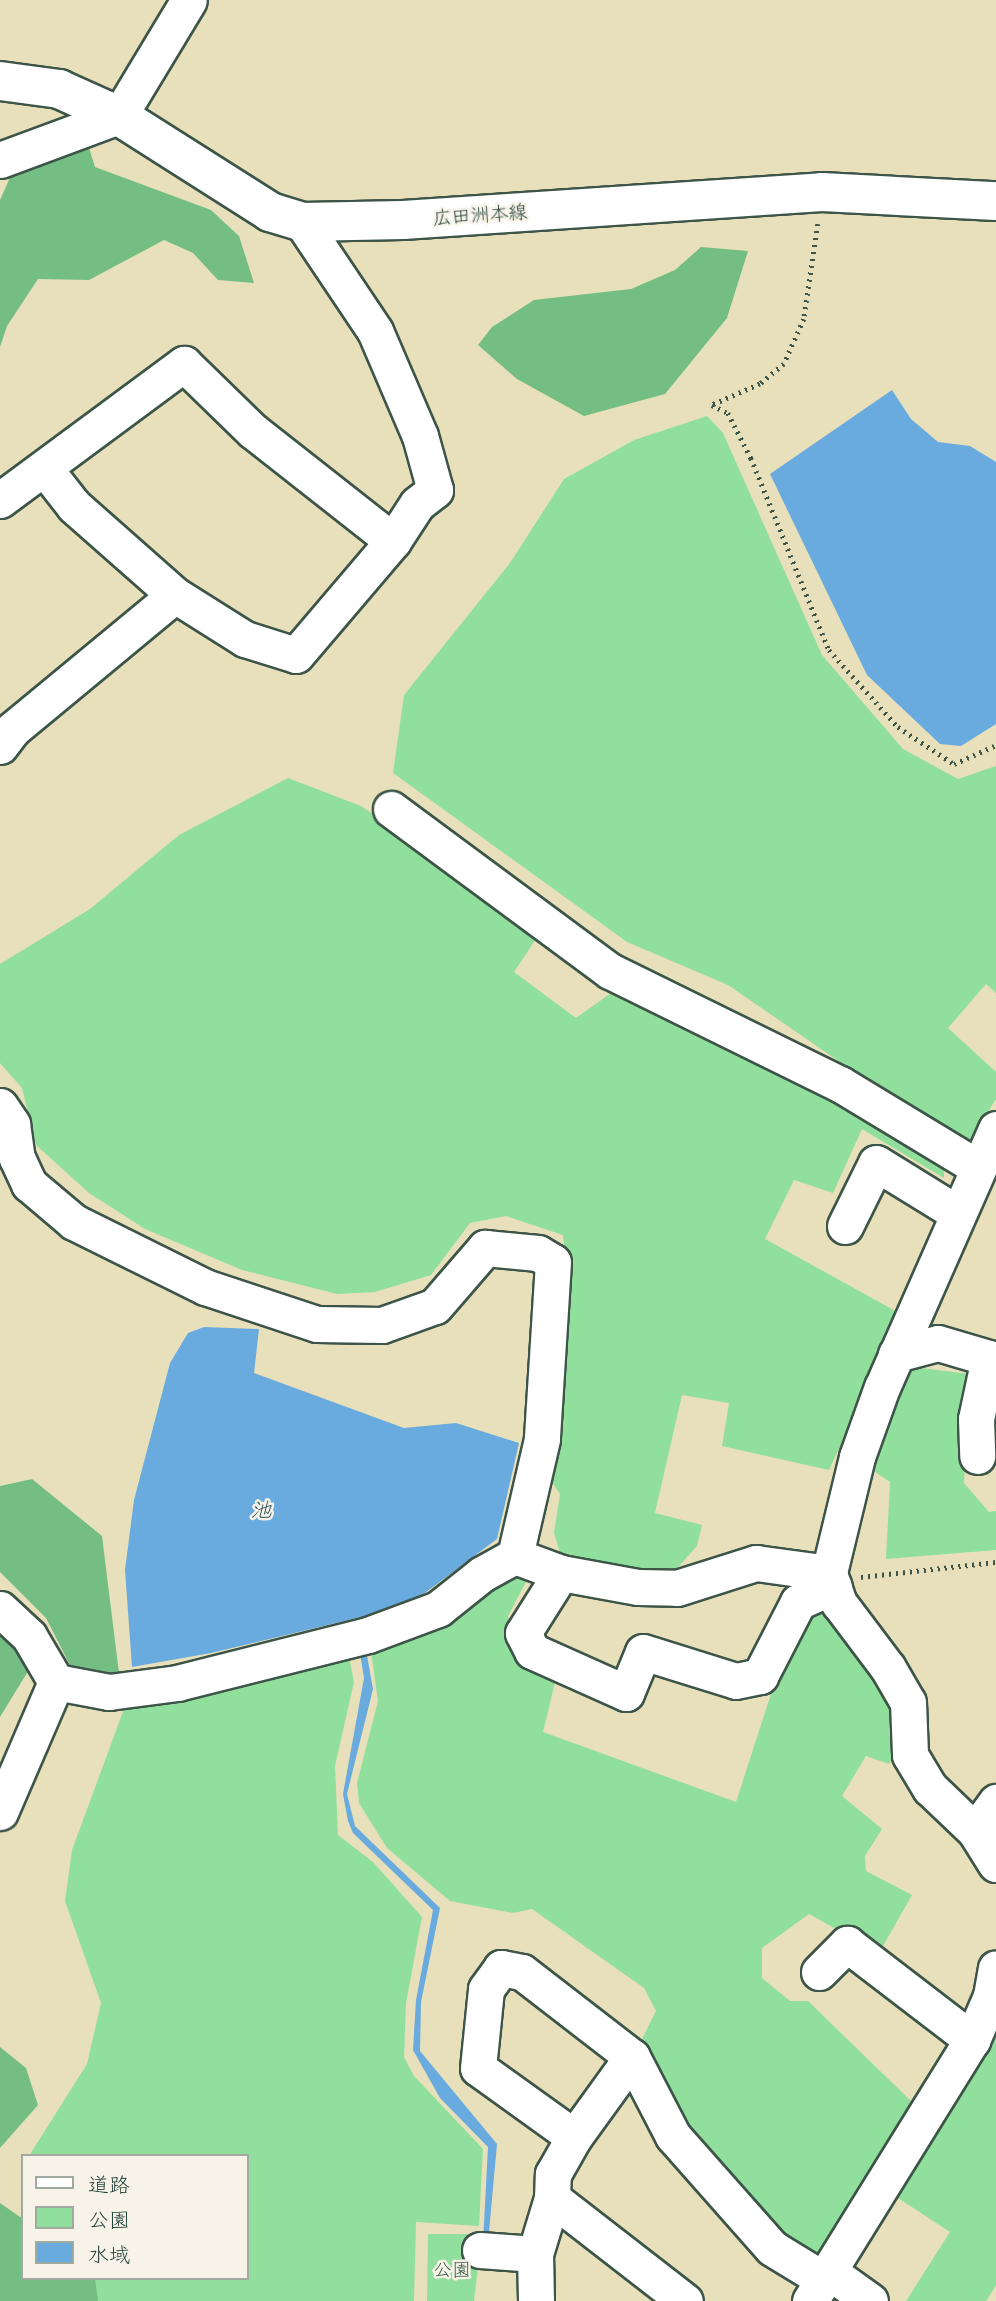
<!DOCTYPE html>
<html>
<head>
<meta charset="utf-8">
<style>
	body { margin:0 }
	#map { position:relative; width:996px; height:2301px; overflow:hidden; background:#e7e0bb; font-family:Delius,"Klee One",sans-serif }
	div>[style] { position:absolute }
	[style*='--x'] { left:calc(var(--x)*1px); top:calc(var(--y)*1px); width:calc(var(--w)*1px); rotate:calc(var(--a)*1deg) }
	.green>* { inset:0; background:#91df9d }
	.forest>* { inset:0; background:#74be84 }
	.water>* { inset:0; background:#69abde }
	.path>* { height:4.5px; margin-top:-2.25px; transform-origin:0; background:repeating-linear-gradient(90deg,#3d5548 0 2px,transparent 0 7px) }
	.roads { filter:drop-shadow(2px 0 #3d5548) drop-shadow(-2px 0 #3d5548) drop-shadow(0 2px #3d5548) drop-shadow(0 -2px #3d5548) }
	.minor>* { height:35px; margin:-17.5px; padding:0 17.5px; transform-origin:17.5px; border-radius:17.5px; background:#fff }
	.major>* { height:38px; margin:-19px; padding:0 19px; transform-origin:19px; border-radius:19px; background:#fff }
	span { translate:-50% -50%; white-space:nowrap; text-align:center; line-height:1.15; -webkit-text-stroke:5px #f7f3e8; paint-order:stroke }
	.street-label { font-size:19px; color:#1f3d34 }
	.park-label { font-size:19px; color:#365d49 }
	.water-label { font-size:21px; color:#32585e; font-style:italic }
	.legend { position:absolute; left:21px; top:2154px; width:228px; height:126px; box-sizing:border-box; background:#f7f3e8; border:2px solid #a1aaa0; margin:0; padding:9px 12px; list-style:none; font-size:21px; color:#1f3d34 }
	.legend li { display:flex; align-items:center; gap:14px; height:35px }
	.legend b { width:35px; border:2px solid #a1aaa0 }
</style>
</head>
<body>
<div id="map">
	<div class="green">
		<div style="clip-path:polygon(707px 416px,723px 433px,822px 655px,903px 749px,958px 779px,996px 766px,996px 993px,986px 984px,948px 1028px,996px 1072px,996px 1099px,965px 1148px,728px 985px,627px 942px,393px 773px,404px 695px,510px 563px,564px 479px,634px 440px)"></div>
		<div style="clip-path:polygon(288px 778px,361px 806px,542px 930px,514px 972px,576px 1018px,614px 991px,844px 1096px,944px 1161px,944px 1178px,862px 1129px,833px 1193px,794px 1180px,765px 1239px,901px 1314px,829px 1470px,722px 1446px,729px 1403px,682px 1395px,655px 1513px,702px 1525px,697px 1546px,670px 1576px,562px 1560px,554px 1533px,560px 1494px,547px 1475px,560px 1418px,571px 1298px,563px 1235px,506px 1216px,470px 1223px,431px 1275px,375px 1292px,337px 1294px,242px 1270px,145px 1229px,89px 1193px,36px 1145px,22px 1088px,0 1063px,0 964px,90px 909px,179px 835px)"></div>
		<div style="clip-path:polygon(913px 1367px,970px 1374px,964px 1483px,989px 1512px,996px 1511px,996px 1550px,886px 1559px,890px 1482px,869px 1468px)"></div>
		<div style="clip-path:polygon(505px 1572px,528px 1578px,508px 1616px,514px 1648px,557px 1674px,543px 1732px,736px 1802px,781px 1663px,799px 1622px,819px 1605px,890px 1691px,895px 1752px,889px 1764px,866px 1756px,842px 1796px,882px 1829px,865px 1856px,866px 1871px,912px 1895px,879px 1953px,809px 1914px,762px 1948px,762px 1978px,790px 2001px,808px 2001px,912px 2102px,824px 2252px,799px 2252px,700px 2147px,653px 2070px,641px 2041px,656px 2011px,644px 1988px,532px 1909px,513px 1913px,450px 1901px,387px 1848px,359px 1803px,357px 1783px,378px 1701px,370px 1645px)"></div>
		<div style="clip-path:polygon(348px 1652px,354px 1682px,335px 1766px,338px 1835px,373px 1862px,422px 1917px,406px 2003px,404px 2057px,414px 2076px,483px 2149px,479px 2226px,416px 2222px,414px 2301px,19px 2301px,25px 2278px,247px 2278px,247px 2156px,29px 2156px,87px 2064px,101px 2003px,65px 1901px,72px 1850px,124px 1709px,209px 1692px)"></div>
		<div style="clip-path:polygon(996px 2006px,996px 2285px,986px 2301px,906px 2301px,950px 2232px,895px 2196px)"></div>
		<div style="clip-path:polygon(428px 2234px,475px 2234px,480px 2250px,474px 2301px,427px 2301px)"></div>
	</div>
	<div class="forest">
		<div style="clip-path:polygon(83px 128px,95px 167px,211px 210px,239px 236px,254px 283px,218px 280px,193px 253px,164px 240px,89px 280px,38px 279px,7px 326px,0 347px,0 200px,12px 173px)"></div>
		<div style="clip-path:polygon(701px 247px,748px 251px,727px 318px,665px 394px,584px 416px,517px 379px,478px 345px,492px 327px,534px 300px,631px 289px,675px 270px)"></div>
		<div style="clip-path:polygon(32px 1479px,102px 1536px,119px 1673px,72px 1669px,46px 1618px,0 1572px,0 1486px)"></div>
		<div style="clip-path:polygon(0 1633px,30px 1668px,0 1717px)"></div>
		<div style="clip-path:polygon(0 2047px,26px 2068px,38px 2105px,0 2148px)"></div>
		<div style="clip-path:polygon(0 2203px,23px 2219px,23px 2278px,95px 2278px,98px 2301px,0 2301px)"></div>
	</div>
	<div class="water">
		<div style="clip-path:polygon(892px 390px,911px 419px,938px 442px,970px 446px,996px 462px,996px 724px,961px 746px,940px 744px,867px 675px,770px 474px)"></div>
		<div style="clip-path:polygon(204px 1327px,259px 1329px,254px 1373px,404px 1428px,456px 1423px,519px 1443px,497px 1539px,418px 1598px,365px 1616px,211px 1653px,132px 1667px,125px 1570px,134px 1500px,170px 1363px,188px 1333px)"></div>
		<div style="clip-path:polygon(365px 1644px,373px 1689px,347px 1794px,355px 1826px,440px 1908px,421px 2002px,420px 2051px,497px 2144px,488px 2243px,483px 2242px,488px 2147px,440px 2098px,413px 2050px,416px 2000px,433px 1910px,353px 1833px,348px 1821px,343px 1794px,364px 1678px,359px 1647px)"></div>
	</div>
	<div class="path">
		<div style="--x:818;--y:224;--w:96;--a:98.4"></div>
		<div style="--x:804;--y:319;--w:49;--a:114"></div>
		<div style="--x:784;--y:364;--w:31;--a:140"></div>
		<div style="--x:760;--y:384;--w:52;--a:156.4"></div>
		<div style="--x:712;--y:405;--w:18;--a:27"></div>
		<div style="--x:728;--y:413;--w:51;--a:62.9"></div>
		<div style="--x:751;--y:458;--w:207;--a:67.9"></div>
		<div style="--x:829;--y:650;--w:103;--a:48.1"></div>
		<div style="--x:898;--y:727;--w:67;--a:33.5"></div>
		<div style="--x:954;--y:764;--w:46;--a:-24.3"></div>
		<div style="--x:861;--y:1577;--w:136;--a:-6.3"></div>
	</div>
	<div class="roads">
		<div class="minor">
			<div style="--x:0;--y:160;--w:127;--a:-20.3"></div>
			<div style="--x:119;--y:116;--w:135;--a:-58.9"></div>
			<div style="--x:45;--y:469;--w:47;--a:51.9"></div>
			<div style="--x:74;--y:506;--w:135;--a:41.4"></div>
			<div style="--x:175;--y:595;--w:83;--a:32.2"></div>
			<div style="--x:245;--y:639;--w:53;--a:17.4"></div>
			<div style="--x:296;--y:655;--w:150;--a:-49.6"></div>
			<div style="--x:0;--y:500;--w:229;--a:-36.5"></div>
			<div style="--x:184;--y:364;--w:96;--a:44.2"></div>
			<div style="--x:253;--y:431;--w:178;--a:38.2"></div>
			<div style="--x:393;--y:541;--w:44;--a:-57"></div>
			<div style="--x:417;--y:504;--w:23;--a:-38"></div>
			<div style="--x:435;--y:490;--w:56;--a:-105.5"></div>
			<div style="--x:420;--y:436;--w:114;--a:-113.2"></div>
			<div style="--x:375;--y:331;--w:131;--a:-123.8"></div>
			<div style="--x:0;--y:746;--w:21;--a:-53"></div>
			<div style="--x:13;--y:729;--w:210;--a:-39.6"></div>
			<div style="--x:391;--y:809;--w:272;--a:36.5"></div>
			<div style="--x:610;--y:971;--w:256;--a:26.2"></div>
			<div style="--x:840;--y:1084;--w:160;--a:31.2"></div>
			<div style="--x:0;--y:1106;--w:22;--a:56"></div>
			<div style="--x:12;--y:1124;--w:34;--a:82"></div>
			<div style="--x:17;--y:1158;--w:29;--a:65"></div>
			<div style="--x:29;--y:1184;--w:59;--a:40.2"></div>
			<div style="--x:74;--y:1222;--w:146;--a:26.4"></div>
			<div style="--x:205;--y:1287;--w:118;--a:18.3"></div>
			<div style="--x:317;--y:1324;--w:65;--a:0.9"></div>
			<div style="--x:382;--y:1325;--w:56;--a:-19.7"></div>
			<div style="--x:435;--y:1306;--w:77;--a:-49.2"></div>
			<div style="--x:485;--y:1248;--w:53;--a:5.4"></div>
			<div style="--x:538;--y:1253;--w:17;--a:31"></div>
			<div style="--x:553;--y:1262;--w:177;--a:93.6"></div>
			<div style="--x:542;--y:1439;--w:120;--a:103"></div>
			<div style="--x:996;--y:1129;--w:282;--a:113.8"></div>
			<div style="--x:882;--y:1387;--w:74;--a:109.7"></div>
			<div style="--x:857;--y:1457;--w:119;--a:103.6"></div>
			<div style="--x:829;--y:1573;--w:32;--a:72"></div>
			<div style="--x:839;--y:1603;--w:81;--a:53"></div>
			<div style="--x:888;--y:1668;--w:39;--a:60"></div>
			<div style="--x:908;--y:1702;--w:53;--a:87.8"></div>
			<div style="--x:910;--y:1755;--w:39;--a:59"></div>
			<div style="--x:930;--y:1788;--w:62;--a:43.7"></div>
			<div style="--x:975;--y:1831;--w:39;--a:58"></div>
			<div style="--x:845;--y:1226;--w:70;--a:-63.8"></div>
			<div style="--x:876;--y:1163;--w:95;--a:31.7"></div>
			<div style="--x:896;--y:1354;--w:43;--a:-14.7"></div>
			<div style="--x:938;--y:1343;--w:53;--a:16.4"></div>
			<div style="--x:989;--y:1358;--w:62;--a:102"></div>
			<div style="--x:976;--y:1419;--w:37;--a:88"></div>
			<div style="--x:561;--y:1573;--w:71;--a:122.3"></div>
			<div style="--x:523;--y:1633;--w:20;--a:63"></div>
			<div style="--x:532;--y:1651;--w:103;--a:24.1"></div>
			<div style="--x:626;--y:1693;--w:44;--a:-67.5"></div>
			<div style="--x:643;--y:1652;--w:97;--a:17.3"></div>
			<div style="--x:736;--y:1681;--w:25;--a:-12"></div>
			<div style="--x:760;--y:1676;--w:83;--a:-62.8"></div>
			<div style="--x:798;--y:1602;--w:39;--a:-24"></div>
			<div style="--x:0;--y:1609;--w:40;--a:43"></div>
			<div style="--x:29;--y:1636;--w:53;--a:59.6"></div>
			<div style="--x:56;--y:1682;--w:54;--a:10.7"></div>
			<div style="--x:109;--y:1692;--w:69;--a:-7.5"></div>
			<div style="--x:177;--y:1683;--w:197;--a:-14.1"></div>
			<div style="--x:368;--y:1635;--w:75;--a:-20.4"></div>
			<div style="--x:438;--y:1609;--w:56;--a:-38.5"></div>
			<div style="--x:482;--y:1574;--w:38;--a:-29"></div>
			<div style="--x:515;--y:1556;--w:49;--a:20.3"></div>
			<div style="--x:561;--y:1573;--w:78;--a:10.3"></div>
			<div style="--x:638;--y:1587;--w:39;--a:1"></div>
			<div style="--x:677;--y:1588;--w:83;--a:-17.6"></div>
			<div style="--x:756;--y:1563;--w:74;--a:7.8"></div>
			<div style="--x:0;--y:1812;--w:142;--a:-66.7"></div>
			<div style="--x:975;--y:1831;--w:36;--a:-54"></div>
			<div style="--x:819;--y:1972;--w:40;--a:-45"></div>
			<div style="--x:847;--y:1944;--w:158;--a:37.5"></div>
			<div style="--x:632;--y:2057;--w:99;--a:125.9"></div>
			<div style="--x:574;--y:2137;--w:118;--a:-144.3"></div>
			<div style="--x:478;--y:2068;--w:79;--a:-84.2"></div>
			<div style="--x:486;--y:1989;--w:26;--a:-54"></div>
			<div style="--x:501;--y:1968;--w:21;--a:11"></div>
			<div style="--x:522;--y:1972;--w:139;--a:37.7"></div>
			<div style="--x:632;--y:2057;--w:89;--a:62.6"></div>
			<div style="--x:673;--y:2136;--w:149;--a:48.5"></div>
			<div style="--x:772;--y:2248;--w:63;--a:31.4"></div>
			<div style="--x:552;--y:2198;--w:168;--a:37.8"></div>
			<div style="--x:480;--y:2250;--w:55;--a:4.2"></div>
			<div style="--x:831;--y:2273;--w:48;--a:35.7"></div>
			<div style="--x:536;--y:2301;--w:47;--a:-91.2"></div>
			<div style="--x:535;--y:2254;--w:59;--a:-73.1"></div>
			<div style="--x:552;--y:2198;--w:24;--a:-88"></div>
			<div style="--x:553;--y:2174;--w:43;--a:-60.4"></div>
			<div style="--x:810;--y:2301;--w:307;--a:-58.2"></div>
			<div style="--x:972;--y:2040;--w:48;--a:-66.6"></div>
			<div style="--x:991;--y:1996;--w:28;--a:-80"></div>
		</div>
		<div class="major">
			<div style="--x:0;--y:81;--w:60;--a:7.7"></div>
			<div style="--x:59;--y:89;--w:66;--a:24.2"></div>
			<div style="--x:119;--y:116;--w:179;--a:32.4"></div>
			<div style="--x:270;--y:212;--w:34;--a:17"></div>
			<div style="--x:302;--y:222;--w:101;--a:-1.1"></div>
			<div style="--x:403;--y:220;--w:420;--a:-3.8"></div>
			<div style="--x:822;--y:192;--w:174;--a:3"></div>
		</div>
	</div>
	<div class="street-label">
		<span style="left:480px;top:215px;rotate:-4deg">広田洲本線</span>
	</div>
	<div class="park-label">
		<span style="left:452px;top:2270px">公園</span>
	</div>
	<div class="water-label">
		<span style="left:261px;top:1510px">池</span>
	</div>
	<ul class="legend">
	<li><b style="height:9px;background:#fff"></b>道路</li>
	<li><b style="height:19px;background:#91df9d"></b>公園</li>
	<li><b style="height:19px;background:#69abde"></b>水域</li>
	</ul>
</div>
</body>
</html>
